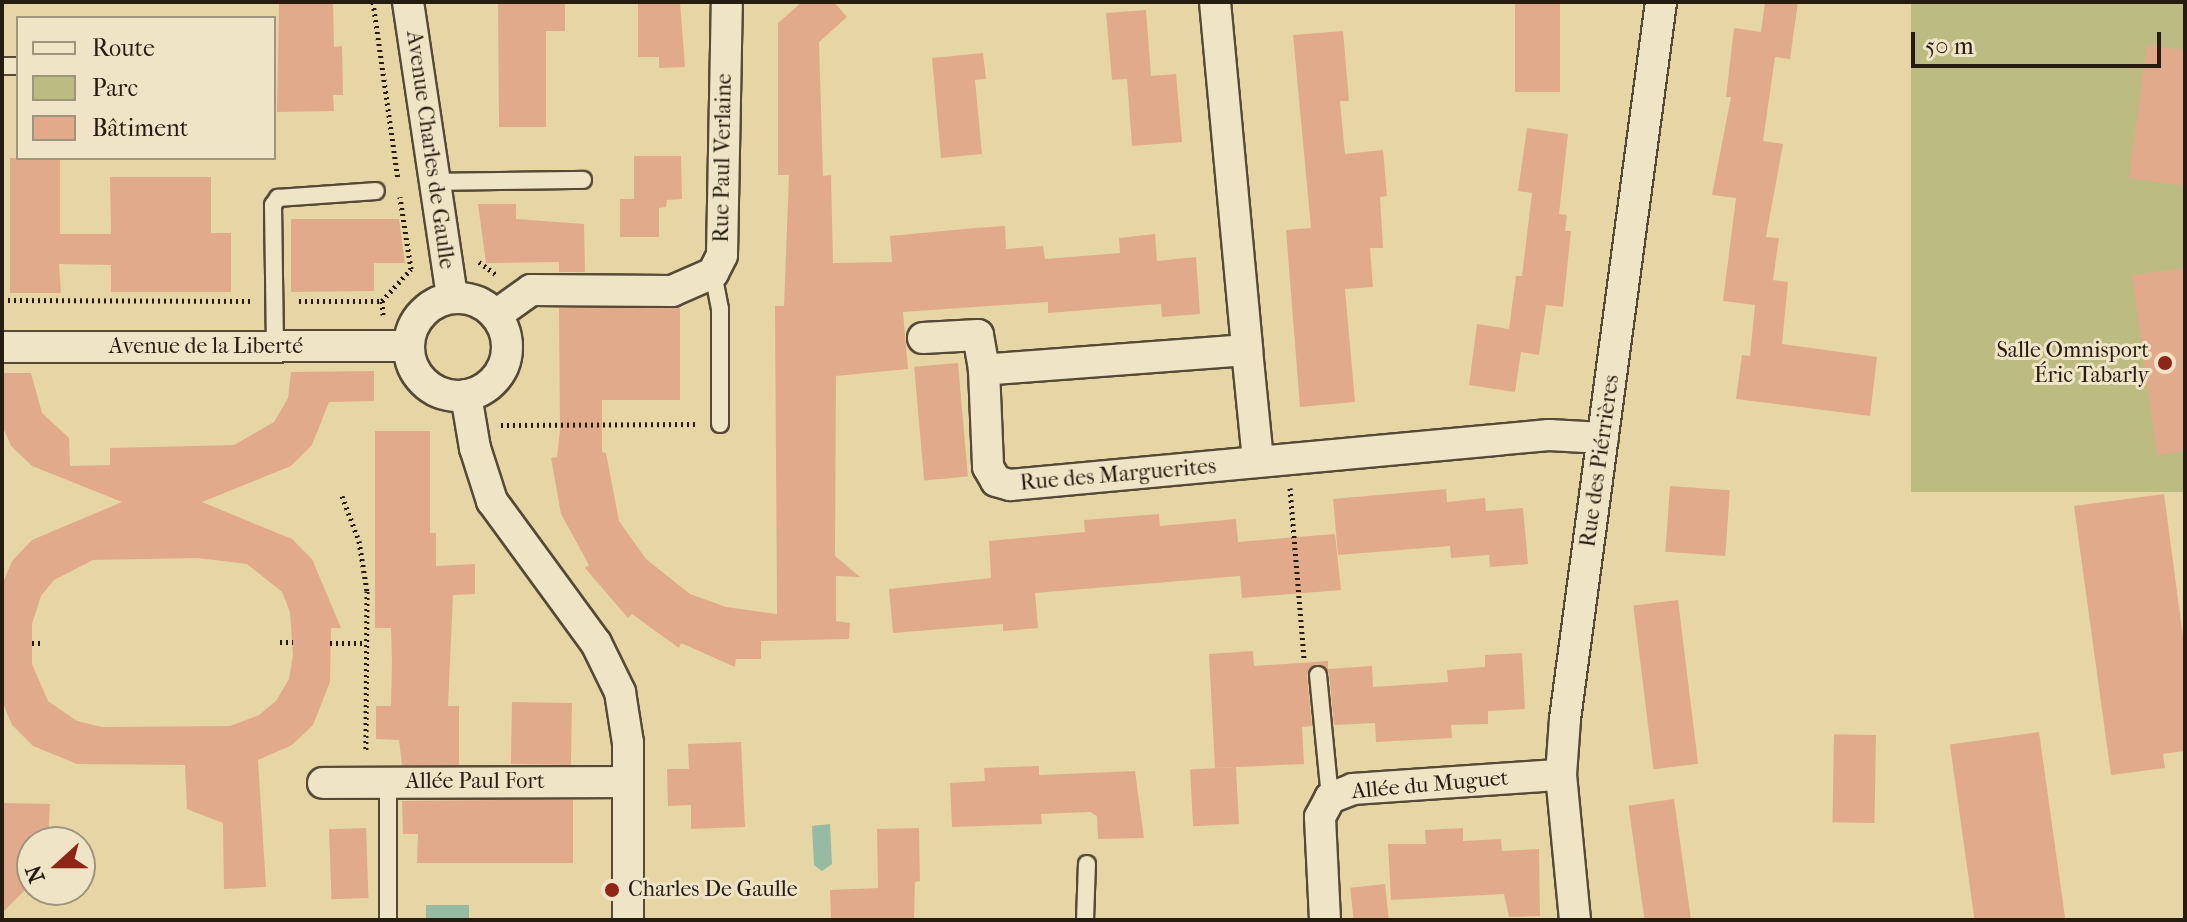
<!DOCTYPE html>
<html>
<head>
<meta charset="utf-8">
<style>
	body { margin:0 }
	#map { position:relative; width:2187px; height:922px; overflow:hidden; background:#e6d6a6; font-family:"IM FELL French Canon",serif }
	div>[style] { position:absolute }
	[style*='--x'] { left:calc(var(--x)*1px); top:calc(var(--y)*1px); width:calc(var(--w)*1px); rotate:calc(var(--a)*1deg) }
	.green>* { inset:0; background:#bcbc82; transform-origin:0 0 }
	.water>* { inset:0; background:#97baa2; transform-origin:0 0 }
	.building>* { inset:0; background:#e1ab8b; transform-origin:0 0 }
	.path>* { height:5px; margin-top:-2.5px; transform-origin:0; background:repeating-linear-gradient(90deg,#261c11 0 2px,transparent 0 6px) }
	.roads { filter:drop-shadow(2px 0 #564a36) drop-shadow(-2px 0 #564a36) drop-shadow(0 2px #564a36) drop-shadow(0 -2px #564a36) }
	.lane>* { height:16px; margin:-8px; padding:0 8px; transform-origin:8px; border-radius:8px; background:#efe4c5 }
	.street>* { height:30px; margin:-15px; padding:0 15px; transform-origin:15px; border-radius:15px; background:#efe4c5 }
	.street>.ring { margin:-15px; padding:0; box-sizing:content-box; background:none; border:30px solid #efe4c5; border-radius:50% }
	.dots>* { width:22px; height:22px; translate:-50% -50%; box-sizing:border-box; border:4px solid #efe4c5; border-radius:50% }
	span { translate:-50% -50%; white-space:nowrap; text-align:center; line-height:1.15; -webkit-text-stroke:6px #efe4c5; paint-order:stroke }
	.street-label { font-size:22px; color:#261c11 }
	.poi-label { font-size:22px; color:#261c11 }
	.right { translate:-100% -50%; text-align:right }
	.left { translate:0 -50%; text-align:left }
	.frame { position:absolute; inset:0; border:4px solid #261c11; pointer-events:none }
	.legend { position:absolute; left:16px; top:16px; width:260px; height:144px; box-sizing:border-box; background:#efe4c5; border:2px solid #9f947d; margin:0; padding:10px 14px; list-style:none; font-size:24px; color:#261c11 }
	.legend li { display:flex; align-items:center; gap:16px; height:40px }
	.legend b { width:40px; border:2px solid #9f947d }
	.north { position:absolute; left:16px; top:826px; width:80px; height:80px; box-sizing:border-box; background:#efe4c5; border:2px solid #9f947d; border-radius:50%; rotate:249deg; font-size:22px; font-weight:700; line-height:32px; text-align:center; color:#261c11 }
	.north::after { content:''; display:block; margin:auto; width:28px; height:36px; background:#8f2418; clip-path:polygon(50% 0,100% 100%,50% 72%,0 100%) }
	.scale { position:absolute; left:1911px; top:32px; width:250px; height:36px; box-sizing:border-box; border:4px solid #261c11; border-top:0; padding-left:10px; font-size:24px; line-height:28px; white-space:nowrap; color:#261c11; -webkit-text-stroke:6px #efe4c5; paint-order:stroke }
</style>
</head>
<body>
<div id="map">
	<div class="green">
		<div style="left:1911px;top:2px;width:274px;height:490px"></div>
	</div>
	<div class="water">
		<div style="clip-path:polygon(830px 824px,832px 864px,822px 871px,814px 865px,812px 826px)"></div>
		<div style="left:426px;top:905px;width:43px;height:15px"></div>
	</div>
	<div class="building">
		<div style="clip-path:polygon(279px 2px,333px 2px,334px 47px,342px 46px,343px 95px,333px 95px,334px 111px,277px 112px)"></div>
		<div style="clip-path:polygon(498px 2px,565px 2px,565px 31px,546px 31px,546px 127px,499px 127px)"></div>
		<div style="clip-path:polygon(638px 2px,680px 2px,685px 67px,659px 68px,659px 57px,638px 57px)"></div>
		<div style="clip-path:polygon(802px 2px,834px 2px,847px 17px,819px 42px,823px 176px,831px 175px,833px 263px,892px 262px,890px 236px,975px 228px,1005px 226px,1006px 249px,1043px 246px,1045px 259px,1120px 253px,1119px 238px,1155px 234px,1157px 261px,1196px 257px,1200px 314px,1162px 317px,1161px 304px,1048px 313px,1048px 302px,903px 312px,908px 369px,836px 376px,835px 556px,860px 577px,836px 576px,836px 621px,850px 623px,849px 639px,761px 641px,761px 659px,736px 659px,735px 667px,681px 643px,679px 648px,632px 614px,628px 618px,585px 568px,589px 565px,561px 514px,551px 458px,557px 457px,560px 430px,559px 308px,680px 307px,680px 400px,602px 400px,602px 452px,606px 453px,619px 521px,646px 559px,690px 594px,726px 607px,777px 614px,775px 306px,784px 306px,789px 175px,778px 175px,778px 23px)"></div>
		<div style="left:1515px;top:2px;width:45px;height:90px"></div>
		<div style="clip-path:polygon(1765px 2px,1798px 2px,1790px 59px,1775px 57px,1763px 141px,1783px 144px,1766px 237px,1779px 238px,1773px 280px,1788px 282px,1782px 344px,1877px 357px,1870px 416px,1736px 399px,1742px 355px,1750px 356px,1755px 305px,1723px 301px,1736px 198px,1712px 195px,1731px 97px,1726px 97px,1734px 28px,1761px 32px)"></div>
		<div style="clip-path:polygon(1146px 10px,1151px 76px,1176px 74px,1182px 142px,1132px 146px,1127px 79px,1112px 80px,1106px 13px)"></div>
		<div style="clip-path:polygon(1343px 31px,1349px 101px,1340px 101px,1345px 154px,1383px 150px,1387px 196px,1380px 197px,1383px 248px,1370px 248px,1373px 287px,1345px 289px,1355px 402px,1300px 407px,1286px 230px,1311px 228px,1293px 35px)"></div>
		<div style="clip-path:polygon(2147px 45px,2185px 50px,2185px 186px,2129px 178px)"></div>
		<div style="clip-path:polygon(983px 53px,986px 79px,975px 80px,982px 154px,941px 158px,932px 58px)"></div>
		<div style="clip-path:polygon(1527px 128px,1568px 134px,1559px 214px,1567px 215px,1565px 231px,1571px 231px,1563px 307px,1546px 305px,1539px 355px,1521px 352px,1515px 392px,1469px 385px,1477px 324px,1509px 329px,1516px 276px,1522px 276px,1532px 193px,1518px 191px)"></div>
		<div style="clip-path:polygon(634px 156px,681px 156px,682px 199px,667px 200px,666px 207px,659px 208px,659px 237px,620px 237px,620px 199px,634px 199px)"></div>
		<div style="clip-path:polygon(10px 158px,60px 158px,60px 234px,111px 234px,110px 177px,211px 177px,211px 233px,231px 233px,231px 292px,111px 292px,111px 265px,59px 264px,61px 293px,10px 293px)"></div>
		<div style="clip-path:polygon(478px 204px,516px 204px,516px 219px,584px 224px,585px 272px,559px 272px,559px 262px,486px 263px)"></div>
		<div style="clip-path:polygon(291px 219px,399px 219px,405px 263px,374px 263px,374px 291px,291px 292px)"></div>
		<div style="clip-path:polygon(2185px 268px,2185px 451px,2157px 455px,2132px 275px)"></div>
		<div style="left:958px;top:363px;width:114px;height:44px;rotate:85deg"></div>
		<div style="clip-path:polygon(evenodd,374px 371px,374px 401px,329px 402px,312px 445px,291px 466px,202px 502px,292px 539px,312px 559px,341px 628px,331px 628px,330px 682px,313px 725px,292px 745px,258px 760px,266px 887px,224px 889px,223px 823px,187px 809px,185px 765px,77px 764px,33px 746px,12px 725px,2px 701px,2px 585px,12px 561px,32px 540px,122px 502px,32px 466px,11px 446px,2px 425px,2px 373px,31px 373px,42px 413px,69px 438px,70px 466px,110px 465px,110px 448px,234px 445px,274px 422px,288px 398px,291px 372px,374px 371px,197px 558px,247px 564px,282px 592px,290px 612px,293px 655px,289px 679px,276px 701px,259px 715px,230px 726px,102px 727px,77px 721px,48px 701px,32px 664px,32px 624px,41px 596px,54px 580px,93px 560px,197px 558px)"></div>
		<div style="clip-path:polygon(375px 431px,430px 431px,430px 533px,436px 533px,436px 566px,475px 564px,475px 594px,453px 595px,448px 706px,459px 706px,459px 765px,402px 765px,399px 740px,376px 739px,376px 706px,391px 706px,392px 663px,391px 628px,375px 628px)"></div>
		<div style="left:1670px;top:486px;width:60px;height:66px;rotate:4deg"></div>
		<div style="clip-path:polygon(1446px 489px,1447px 502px,1485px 498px,1486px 511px,1523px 508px,1528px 564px,1490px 567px,1489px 555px,1451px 558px,1450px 546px,1338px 555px,1333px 499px)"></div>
		<div style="clip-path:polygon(2164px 494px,2185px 652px,2185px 751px,2163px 754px,2165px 768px,2111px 775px,2074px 506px)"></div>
		<div style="clip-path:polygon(1159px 514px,1160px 526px,1236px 519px,1238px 542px,1335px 534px,1341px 590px,1242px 598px,1240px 576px,1035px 593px,1038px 628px,1003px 631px,1003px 624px,893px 633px,889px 589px,991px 578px,989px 541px,1085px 532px,1084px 520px)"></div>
		<div style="left:1678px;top:600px;width:165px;height:45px;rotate:83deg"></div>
		<div style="clip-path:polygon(1253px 651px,1254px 666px,1328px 661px,1328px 669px,1372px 666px,1373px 687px,1448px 682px,1447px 670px,1485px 667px,1485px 655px,1522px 653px,1525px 709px,1488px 711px,1488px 724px,1451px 725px,1452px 738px,1376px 742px,1375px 723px,1334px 725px,1329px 673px,1316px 664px,1307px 675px,1312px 726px,1302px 727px,1304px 764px,1215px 768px,1209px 654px)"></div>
		<div style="left:512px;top:702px;width:60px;height:62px;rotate:1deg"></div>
		<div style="left:2039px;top:732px;width:190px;height:90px;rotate:82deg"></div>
		<div style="left:1876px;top:735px;width:88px;height:42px;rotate:91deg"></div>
		<div style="clip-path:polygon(741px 742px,745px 827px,691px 829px,691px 805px,668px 806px,667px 769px,689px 769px,688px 744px)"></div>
		<div style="clip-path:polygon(1039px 766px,1039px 775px,1135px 771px,1144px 838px,1098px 839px,1097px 816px,1090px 812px,1041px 814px,1042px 824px,952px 827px,950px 783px,985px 781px,984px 768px)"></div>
		<div style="left:1236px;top:767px;width:57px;height:46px;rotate:87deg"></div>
		<div style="left:1674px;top:799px;width:122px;height:46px;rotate:82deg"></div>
		<div style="clip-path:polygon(501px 800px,573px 800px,573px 863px,417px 863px,418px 834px,403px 834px,402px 801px)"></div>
		<div style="clip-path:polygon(4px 803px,50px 804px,48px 842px,32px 842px,32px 883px,2px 913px)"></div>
		<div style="left:366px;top:828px;width:70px;height:37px;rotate:88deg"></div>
		<div style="clip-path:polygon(919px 828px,920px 881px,915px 882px,914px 920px,831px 920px,830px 890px,878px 888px,877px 829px)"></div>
		<div style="clip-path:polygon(1463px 828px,1463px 841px,1501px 839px,1502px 851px,1539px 849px,1540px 916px,1509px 917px,1504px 894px,1391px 900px,1388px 844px,1426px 844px,1425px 830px)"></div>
		<div style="left:1385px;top:884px;width:36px;height:35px;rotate:84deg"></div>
	</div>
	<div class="path">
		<div style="--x:373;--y:2;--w:179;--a:82"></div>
		<div style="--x:479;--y:262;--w:22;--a:36"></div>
		<div style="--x:2;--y:300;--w:251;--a:0.2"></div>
		<div style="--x:299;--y:301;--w:83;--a:0"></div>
		<div style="--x:382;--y:301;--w:14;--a:86"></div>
		<div style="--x:382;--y:301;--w:43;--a:-47.8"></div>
		<div style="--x:411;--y:269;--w:73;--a:-98.7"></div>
		<div style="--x:501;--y:425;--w:198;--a:-0.3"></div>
		<div style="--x:1290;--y:488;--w:171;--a:85.3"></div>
		<div style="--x:342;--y:496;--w:48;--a:69.3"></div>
		<div style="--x:359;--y:541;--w:51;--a:80.9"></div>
		<div style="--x:367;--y:591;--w:160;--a:90.4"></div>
		<div style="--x:280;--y:642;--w:13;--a:0"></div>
		<div style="--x:32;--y:643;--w:11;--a:0"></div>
		<div style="--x:330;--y:643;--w:35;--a:0"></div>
	</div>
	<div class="roads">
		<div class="lane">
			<div style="--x:2;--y:66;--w:16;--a:0"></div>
			<div style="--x:435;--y:182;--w:148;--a:-0.8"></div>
			<div style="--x:713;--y:273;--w:37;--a:79"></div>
			<div style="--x:720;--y:309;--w:115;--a:90"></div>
			<div style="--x:275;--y:347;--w:142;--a:-90.8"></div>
			<div style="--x:273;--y:205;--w:9;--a:-54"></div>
			<div style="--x:278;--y:198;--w:98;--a:-4.1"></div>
			<div style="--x:1318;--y:675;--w:124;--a:84.4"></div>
			<div style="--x:388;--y:920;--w:138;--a:-90"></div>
			<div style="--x:1085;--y:920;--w:56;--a:-88"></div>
		</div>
		<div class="street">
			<div style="--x:408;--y:2;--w:299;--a:81.5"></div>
			<div style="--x:1215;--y:2;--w:349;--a:84.7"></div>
			<div style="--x:1247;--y:350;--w:264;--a:175.7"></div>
			<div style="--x:984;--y:370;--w:97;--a:87.6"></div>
			<div style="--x:988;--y:467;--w:16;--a:60"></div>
			<div style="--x:996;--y:481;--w:15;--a:16"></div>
			<div style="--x:1010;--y:485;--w:541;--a:-5.3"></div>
			<div style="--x:1549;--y:435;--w:54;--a:3.2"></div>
			<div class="ring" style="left:409px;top:298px;width:68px;height:68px"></div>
			<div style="--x:496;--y:315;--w:43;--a:-35.5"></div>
			<div style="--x:531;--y:290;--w:141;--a:0.4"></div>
			<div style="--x:672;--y:291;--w:45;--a:-23.7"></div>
			<div style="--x:713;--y:273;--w:20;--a:-63"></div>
			<div style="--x:722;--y:255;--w:253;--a:-88.9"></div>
			<div style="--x:923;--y:338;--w:55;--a:-3.1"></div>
			<div style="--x:978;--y:335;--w:36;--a:80"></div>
			<div style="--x:2;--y:347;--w:407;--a:-0.1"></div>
			<div style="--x:1247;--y:350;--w:112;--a:84.3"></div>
			<div style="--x:466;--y:395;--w:54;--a:80.4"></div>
			<div style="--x:475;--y:448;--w:56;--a:72.2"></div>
			<div style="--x:492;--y:501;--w:176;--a:53.8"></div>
			<div style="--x:596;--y:643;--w:55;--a:63.9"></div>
			<div style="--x:620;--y:692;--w:52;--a:81.1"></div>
			<div style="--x:628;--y:743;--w:177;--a:90"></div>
			<div style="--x:323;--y:783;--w:305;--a:-0.2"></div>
			<div style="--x:1325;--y:920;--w:103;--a:-92.8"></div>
			<div style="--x:1320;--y:817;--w:21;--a:-62"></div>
			<div style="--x:1330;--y:798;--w:25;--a:-21"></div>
			<div style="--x:1353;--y:789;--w:208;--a:-3.9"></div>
			<div style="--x:1575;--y:920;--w:146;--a:-95.5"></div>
			<div style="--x:1561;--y:775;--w:56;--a:-85.9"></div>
			<div style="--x:1565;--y:719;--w:723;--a:-82.37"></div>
		</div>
	</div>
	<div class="dots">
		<div style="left:2165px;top:363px;background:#8f2418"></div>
		<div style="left:612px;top:890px;background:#8f2418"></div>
	</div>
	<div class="street-label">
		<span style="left:430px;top:150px;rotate:82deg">Avenue Charles de Gaulle</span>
		<span style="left:723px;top:158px;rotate:-89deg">Rue Paul Verlaine</span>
		<span style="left:206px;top:347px">Avenue de la Liberté</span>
		<span style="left:1600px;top:461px;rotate:-82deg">Rue des Piérrières</span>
		<span style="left:1118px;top:475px;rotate:-5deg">Rue des Marguerites</span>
		<span style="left:475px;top:782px">Allée Paul Fort</span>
		<span style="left:1430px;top:785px;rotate:-5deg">Allée du Muguet</span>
	</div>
	<div class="poi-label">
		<span class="right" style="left:2149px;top:363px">Salle Omnisport<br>Éric Tabarly</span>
		<span class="left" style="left:628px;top:890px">Charles De Gaulle</span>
	</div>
	<div class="frame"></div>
	<ul class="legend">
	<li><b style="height:10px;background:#efe4c5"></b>Route</li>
	<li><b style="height:22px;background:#bcbc82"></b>Parc</li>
	<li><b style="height:22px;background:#e1ab8b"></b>Bâtiment</li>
	</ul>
	<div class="north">N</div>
	<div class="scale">50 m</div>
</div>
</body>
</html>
